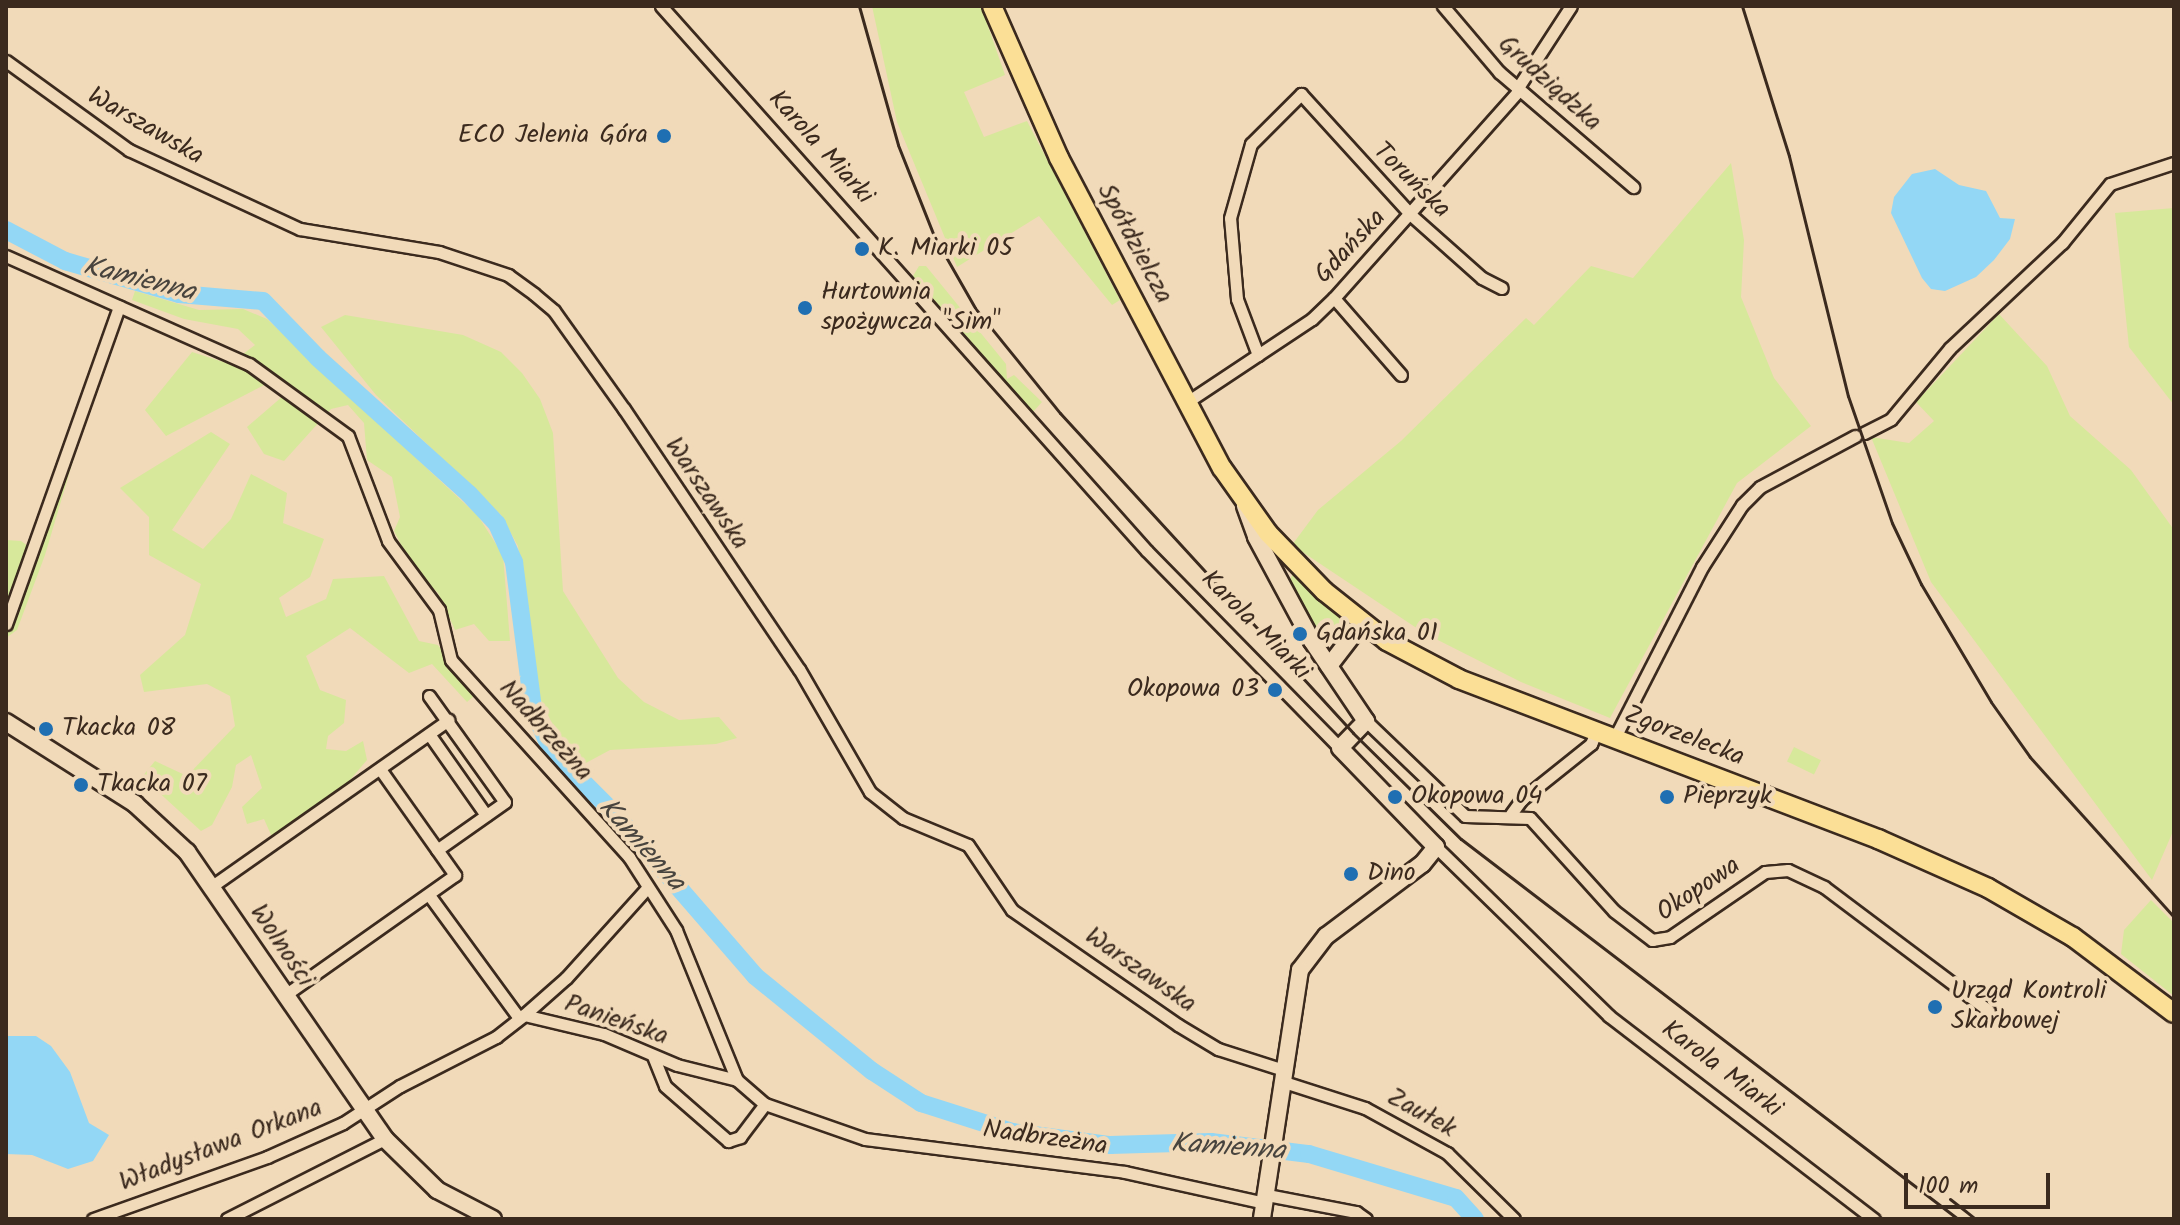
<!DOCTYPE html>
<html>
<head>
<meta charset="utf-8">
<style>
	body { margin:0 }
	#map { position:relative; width:2180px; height:1225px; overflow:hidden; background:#f1dab9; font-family:Kalam,sans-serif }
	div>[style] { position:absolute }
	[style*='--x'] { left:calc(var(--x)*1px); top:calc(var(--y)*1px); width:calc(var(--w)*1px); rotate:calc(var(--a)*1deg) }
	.green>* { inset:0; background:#d7e89b; transform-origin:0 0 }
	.water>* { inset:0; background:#93d7f5 }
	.river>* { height:18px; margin:-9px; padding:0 9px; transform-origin:9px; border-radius:9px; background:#93d7f5 }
	.roads { filter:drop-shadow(2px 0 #3b2a1e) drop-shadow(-2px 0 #3b2a1e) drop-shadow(0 2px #3b2a1e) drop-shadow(0 -2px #3b2a1e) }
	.street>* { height:11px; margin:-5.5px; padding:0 5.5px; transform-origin:5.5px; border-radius:5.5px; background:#f1dab9 }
	.secondary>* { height:16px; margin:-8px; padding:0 8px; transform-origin:8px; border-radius:8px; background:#f1dab9 }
	.primary>* { height:18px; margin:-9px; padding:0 9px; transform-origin:9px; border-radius:9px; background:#fbdf96 }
	.rail>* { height:3px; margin:-1.5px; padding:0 1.5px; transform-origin:1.5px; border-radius:1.5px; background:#3b2a1e }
	.dots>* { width:22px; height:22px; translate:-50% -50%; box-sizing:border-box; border:4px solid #f1dab9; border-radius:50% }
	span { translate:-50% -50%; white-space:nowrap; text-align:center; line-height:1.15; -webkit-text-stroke:8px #f1dab9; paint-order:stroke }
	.street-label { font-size:26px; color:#3b2a1e }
	.poi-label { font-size:26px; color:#3b2a1e }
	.right { translate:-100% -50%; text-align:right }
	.left { translate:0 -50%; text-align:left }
	.water-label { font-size:28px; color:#48443e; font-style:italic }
	.frame { position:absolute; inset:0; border:8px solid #3b2a1e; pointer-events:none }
	.scale { position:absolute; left:1904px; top:1173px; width:146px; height:36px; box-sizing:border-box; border:4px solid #3b2a1e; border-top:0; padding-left:10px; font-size:24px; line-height:28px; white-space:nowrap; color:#3b2a1e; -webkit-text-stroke:6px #f1dab9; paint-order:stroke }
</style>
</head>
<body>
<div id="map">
	<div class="green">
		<div style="clip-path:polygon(872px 6px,981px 6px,1005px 75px,964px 92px,984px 137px,1027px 121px,1120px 300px,1112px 305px,1039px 216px,957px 267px,897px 122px)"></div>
		<div style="clip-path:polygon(1731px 163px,1744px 240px,1741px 297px,1774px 378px,1811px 426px,1737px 483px,1610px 718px,1521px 682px,1424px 633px,1292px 545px,1318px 510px,1401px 441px,1526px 318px,1534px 325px,1591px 266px,1633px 278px)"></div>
		<div style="clip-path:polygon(2174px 208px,2174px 405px,2129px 347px,2115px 213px)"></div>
		<div style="clip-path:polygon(919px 266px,926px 266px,1006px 364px,1007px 379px,1014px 375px,1042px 402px,1033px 412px,913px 276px)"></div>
		<div style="clip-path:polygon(135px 291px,199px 310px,243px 309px,267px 319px,478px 516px,503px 555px,510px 641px,489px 641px,474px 624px,455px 630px,438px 593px,413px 568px,394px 531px,400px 517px,392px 477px,367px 460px,364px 423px,348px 405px,331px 409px,284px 461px,264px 454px,247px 427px,283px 396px,270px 382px,166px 436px,145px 410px,192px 352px,230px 364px,255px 345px,238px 329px,184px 319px,132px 300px)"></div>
		<div style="clip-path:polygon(1999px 314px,2047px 366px,2070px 416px,2131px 470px,2174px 530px,2174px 829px,2152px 880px,1931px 582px,1871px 437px,1909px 443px,1934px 421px,1916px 402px)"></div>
		<div style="clip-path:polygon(345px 315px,463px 335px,501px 352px,522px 373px,540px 399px,553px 433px,563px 591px,618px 678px,644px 702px,679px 720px,719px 717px,737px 738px,716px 744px,610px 750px,584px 764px,557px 734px,540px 698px,518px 546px,501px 515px,376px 395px,321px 327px)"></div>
		<div style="clip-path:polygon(92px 397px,45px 555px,17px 630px,6px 638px,6px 540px,21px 541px,36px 552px)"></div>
		<div style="clip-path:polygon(211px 432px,230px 444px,172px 530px,203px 549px,231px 519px,251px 474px,287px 493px,283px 523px,324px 539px,310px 577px,279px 598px,286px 617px,326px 599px,333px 579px,384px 576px,419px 641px,438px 645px,474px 696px,467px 702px,432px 664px,409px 673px,350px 628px,306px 656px,320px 690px,346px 700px,344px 723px,328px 736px,326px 749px,346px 751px,363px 741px,367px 760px,344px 787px,272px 837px,264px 819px,247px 824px,242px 807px,262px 788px,251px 755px,236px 765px,232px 787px,212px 825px,201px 831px,142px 777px,155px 761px,187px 776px,235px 726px,230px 696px,207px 684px,144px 692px,140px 675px,185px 635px,201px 584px,149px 555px,149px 517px,120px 488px)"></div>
		<div style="clip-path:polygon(1293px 574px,1342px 618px,1345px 627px,1340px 638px,1321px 637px,1290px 579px)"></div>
		<div style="left:1794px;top:747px;width:30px;height:16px;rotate:26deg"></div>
		<div style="clip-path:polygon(2151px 900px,2174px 923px,2174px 996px,2121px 954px,2124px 930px)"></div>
	</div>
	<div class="water">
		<div style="clip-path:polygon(1935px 169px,1959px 185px,1986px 191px,2000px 218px,2015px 219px,2010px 239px,1994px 260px,1976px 277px,1945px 291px,1931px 289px,1922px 278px,1891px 213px,1894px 197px,1912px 174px)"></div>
		<div style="clip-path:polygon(6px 1036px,36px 1036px,51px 1046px,70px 1072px,89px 1123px,109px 1135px,93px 1161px,68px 1169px,32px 1155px,6px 1154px)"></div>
	</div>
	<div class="river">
		<div style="--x:6;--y:230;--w:67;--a:27.7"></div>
		<div style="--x:65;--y:261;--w:119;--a:16.1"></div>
		<div style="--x:179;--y:294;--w:84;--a:4.8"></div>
		<div style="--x:263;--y:301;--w:79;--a:46"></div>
		<div style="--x:318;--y:358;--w:203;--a:42"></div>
		<div style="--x:469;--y:494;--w:41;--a:47"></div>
		<div style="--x:497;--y:524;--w:42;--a:65.9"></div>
		<div style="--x:514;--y:562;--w:148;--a:82.6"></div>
		<div style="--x:533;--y:709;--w:45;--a:66.3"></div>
		<div style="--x:551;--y:750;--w:89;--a:45"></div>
		<div style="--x:614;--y:813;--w:216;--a:49.1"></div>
		<div style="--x:755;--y:976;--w:151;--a:39.1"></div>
		<div style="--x:872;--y:1071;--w:59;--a:33.1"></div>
		<div style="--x:921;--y:1103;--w:96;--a:17.7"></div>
		<div style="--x:1012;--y:1132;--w:99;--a:7.6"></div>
		<div style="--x:1110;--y:1145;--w:101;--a:-1.7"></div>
		<div style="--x:1211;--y:1142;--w:99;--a:7"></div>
		<div style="--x:1309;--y:1154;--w:153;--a:16.7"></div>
		<div style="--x:1456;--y:1198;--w:28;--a:48"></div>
	</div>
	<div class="roads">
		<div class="street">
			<div style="--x:661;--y:6;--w:730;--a:48.28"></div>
			<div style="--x:1147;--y:551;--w:276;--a:45.6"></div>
			<div style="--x:1443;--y:6;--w:87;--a:49.7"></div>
			<div style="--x:1499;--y:72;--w:177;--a:40.6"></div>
			<div style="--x:6;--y:61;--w:152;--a:35.9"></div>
			<div style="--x:129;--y:150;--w:188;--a:24.8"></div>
			<div style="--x:300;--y:229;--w:141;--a:9.4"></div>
			<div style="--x:439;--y:252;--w:73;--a:18.4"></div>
			<div style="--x:508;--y:275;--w:32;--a:36"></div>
			<div style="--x:534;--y:294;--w:26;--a:40"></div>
			<div style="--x:554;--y:311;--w:120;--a:54.5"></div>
			<div style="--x:624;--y:409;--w:313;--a:56.1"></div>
			<div style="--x:799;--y:669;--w:142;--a:60"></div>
			<div style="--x:870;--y:792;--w:42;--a:38.2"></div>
			<div style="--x:903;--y:818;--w:70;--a:22.6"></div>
			<div style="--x:968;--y:845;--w:78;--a:55.9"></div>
			<div style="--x:1012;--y:910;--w:202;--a:34.7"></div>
			<div style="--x:1178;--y:1025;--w:47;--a:31"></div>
			<div style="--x:1218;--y:1049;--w:69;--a:17.7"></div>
			<div style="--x:1517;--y:89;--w:99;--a:-57"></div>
			<div style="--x:6;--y:256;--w:266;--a:24"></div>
			<div style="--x:249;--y:364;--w:122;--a:36"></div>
			<div style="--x:348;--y:436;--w:112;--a:69.1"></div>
			<div style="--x:388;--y:541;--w:86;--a:53.5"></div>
			<div style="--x:439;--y:610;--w:51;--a:76.5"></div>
			<div style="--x:451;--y:660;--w:266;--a:47.9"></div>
			<div style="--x:629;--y:857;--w:87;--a:57.2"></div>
			<div style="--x:676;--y:930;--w:162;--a:67.9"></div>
			<div style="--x:737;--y:1080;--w:37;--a:41"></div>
			<div style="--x:765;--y:1104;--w:106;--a:19.3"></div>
			<div style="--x:865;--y:1139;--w:262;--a:7.2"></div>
			<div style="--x:1125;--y:1172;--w:143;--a:12.5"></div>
			<div style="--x:1334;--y:298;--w:102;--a:49"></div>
			<div style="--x:1258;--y:355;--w:60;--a:-110.6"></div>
			<div style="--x:1237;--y:299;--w:81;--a:-94.9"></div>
			<div style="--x:1230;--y:218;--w:77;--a:-74.2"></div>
			<div style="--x:1251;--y:144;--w:71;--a:-45"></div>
			<div style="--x:1301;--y:94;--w:164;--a:47.7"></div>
			<div style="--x:1411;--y:215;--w:95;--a:41.6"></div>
			<div style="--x:1482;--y:278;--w:22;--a:27"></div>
			<div style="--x:1187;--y:402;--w:150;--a:-33.6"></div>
			<div style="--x:1312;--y:319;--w:30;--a:-44"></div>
			<div style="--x:1334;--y:298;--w:278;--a:-48.3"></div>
			<div style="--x:1864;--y:433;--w:30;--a:-27"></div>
			<div style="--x:1891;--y:419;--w:92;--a:-50.3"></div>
			<div style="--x:1950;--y:348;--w:154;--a:-43.2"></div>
			<div style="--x:2062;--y:243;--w:76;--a:-50.9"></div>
			<div style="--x:2110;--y:184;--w:67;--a:-18.2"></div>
			<div style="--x:6;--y:624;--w:337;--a:-70.4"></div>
			<div style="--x:429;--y:696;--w:130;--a:54.4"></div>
			<div style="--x:505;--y:802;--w:83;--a:144.8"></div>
			<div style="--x:1366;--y:721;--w:137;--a:43.8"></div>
			<div style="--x:1465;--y:816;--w:65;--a:1.8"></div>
			<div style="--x:1530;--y:818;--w:125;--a:47.9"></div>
			<div style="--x:1614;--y:911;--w:48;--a:37.3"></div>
			<div style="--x:1652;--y:940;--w:18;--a:-9"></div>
			<div style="--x:1670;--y:937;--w:115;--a:-34.4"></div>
			<div style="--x:1765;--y:872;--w:23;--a:-5"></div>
			<div style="--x:1788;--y:870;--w:40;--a:25"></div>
			<div style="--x:1824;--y:887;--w:206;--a:36.9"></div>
			<div style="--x:429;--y:734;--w:99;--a:54.9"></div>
			<div style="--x:1614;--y:739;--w:193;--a:-62.9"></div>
			<div style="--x:1702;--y:567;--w:74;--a:-57.2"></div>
			<div style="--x:1742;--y:505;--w:25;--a:-45"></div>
			<div style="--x:1760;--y:487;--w:108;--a:-28.2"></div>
			<div style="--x:1511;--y:814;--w:17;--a:-54"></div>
			<div style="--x:1521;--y:800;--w:90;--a:-38.7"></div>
			<div style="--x:1591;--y:744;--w:13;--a:-67"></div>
			<div style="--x:1436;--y:847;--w:242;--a:44.3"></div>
			<div style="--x:1609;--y:1016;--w:334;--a:37.5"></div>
			<div style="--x:212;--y:886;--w:289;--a:-35.1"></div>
			<div style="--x:429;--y:895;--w:152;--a:53.8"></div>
			<div style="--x:285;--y:995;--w:208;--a:-35.2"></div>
			<div style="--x:455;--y:875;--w:130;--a:-125.3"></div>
			<div style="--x:524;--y:1015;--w:56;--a:-41.4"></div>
			<div style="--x:566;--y:978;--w:121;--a:-48"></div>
			<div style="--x:653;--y:1056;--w:32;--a:68"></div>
			<div style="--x:665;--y:1086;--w:84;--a:41.1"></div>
			<div style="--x:728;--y:1141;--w:13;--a:-18"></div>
			<div style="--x:740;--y:1137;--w:41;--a:-52.9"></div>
			<div style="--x:1284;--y:1082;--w:85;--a:17.8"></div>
			<div style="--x:1365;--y:1108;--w:94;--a:28.8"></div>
			<div style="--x:1447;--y:1153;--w:94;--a:44.6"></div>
			<div style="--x:1267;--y:1195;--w:91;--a:10.8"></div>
			<div style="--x:1356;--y:1212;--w:12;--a:35"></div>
			<div style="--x:93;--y:1219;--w:185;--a:-19.6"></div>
			<div style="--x:267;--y:1157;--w:83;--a:-24.1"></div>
			<div style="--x:343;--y:1123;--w:68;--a:-33"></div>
			<div style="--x:400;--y:1086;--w:108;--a:-27"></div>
			<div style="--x:496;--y:1037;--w:36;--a:-38"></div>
			<div style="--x:524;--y:1015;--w:82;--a:13.4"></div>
			<div style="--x:604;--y:1034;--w:79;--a:23"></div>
			<div style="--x:677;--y:1065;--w:62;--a:14"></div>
			<div style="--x:227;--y:1219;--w:177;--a:-26.9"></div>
		</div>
		<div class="secondary">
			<div style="--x:1245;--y:506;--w:33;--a:70"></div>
			<div style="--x:1256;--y:537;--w:118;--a:61.7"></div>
			<div style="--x:1312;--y:641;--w:97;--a:56"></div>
			<div style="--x:1366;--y:721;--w:37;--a:134"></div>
			<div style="--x:1340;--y:748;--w:138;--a:45.9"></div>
			<div style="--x:1436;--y:847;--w:22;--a:129"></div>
			<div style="--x:1422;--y:864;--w:120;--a:143.1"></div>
			<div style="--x:1326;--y:936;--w:43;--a:127.4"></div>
			<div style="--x:1300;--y:970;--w:252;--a:98.7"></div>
			<div style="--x:1329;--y:666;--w:54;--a:-52.5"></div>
			<div style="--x:6;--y:722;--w:153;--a:32.4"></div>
			<div style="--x:135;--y:804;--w:71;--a:42.7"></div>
			<div style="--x:187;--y:852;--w:349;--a:55.4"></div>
			<div style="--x:385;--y:1139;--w:73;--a:44.4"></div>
			<div style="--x:437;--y:1190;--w:63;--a:27.4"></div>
		</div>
		<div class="primary">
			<div style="--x:992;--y:6;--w:166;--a:66.2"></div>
			<div style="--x:1059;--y:158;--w:350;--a:62.3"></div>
			<div style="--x:1222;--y:468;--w:80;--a:54.7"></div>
			<div style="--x:1268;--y:533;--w:81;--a:46"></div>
			<div style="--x:1324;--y:591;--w:80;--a:38.4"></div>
			<div style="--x:1387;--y:641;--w:81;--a:27.8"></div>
			<div style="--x:1459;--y:679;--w:449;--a:20.9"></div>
			<div style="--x:1878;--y:839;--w:120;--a:24"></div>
			<div style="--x:1988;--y:888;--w:98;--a:30"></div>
			<div style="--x:2073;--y:937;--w:126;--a:37"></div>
		</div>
	</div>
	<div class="rail">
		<div style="--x:859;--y:6;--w:144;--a:74.3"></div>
		<div style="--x:898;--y:145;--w:98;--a:68.4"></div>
		<div style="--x:934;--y:236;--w:83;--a:60.3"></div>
		<div style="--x:975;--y:308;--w:135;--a:51"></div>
		<div style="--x:1060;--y:413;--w:434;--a:47.5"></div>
		<div style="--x:1353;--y:733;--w:151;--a:44.5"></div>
		<div style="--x:1461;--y:839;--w:626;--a:37.4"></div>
		<div style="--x:1742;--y:6;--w:157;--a:72.6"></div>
		<div style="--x:1789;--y:156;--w:247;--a:76.2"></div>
		<div style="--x:1848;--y:396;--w:134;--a:70.9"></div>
		<div style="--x:1892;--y:523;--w:68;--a:64.6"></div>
		<div style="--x:1921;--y:584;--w:137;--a:59.3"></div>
		<div style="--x:1991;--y:702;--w:67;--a:54.7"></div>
		<div style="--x:2030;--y:757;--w:215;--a:48"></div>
		<div style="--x:1950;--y:1199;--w:33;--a:38"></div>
	</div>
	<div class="dots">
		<div style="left:664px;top:136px;background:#1f6fb2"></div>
		<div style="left:862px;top:249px;background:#1f6fb2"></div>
		<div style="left:805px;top:308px;background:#1f6fb2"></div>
		<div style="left:1300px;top:634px;background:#1f6fb2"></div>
		<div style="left:1275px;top:690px;background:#1f6fb2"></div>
		<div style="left:46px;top:729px;background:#1f6fb2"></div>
		<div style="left:81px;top:785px;background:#1f6fb2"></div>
		<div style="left:1395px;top:797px;background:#1f6fb2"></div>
		<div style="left:1667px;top:797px;background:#1f6fb2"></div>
		<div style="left:1351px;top:874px;background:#1f6fb2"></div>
		<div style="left:1935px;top:1007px;background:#1f6fb2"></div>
	</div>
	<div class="street-label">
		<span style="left:1549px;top:84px;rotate:42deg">Grudziądzka</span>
		<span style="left:145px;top:127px;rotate:30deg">Warszawska</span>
		<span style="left:820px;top:148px;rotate:48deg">Karola Miarki</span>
		<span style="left:1411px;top:181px;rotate:44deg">Toruńska</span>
		<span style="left:1134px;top:244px;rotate:62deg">Spółdzielcza</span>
		<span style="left:1351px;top:247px;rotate:-47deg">Gdańska</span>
		<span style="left:706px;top:494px;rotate:56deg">Warszawska</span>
		<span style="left:1255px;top:626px;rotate:45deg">Karola Miarki</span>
		<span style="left:545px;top:731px;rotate:48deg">Nadbrzeżna</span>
		<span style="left:1684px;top:737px;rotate:21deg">Zgorzelecka</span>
		<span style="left:1699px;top:890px;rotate:-34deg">Okopowa</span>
		<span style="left:281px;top:946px;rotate:56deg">Wolności</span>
		<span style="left:1140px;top:971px;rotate:35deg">Warszawska</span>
		<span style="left:616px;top:1021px;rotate:19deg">Panieńska</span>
		<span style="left:1721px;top:1070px;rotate:37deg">Karola Miarki</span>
		<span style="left:1421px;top:1114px;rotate:29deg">Zaułek</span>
		<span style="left:1045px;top:1139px;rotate:8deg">Nadbrzeżna</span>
		<span style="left:221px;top:1146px;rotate:-21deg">Władysława Orkana</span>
	</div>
	<div class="poi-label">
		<span class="right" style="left:648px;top:136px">ECO Jelenia Góra</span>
		<span class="left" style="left:878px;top:249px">K. Miarki 05</span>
		<span class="left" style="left:821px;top:308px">Hurtownia<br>spożywcza "Sim"</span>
		<span class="left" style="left:1316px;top:634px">Gdańska 01</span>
		<span class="right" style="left:1259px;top:690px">Okopowa 03</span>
		<span class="left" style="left:62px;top:729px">Tkacka 08</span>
		<span class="left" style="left:97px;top:785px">Tkacka 07</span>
		<span class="left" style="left:1411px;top:797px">Okopowa 04</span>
		<span class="left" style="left:1683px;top:797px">Pieprzyk</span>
		<span class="left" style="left:1367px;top:874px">Dino</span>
		<span class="left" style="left:1951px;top:1007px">Urząd Kontroli<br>Skarbowej</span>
	</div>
	<div class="water-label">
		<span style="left:139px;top:280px;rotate:14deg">Kamienna</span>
		<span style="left:641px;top:845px;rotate:48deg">Kamienna</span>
		<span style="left:1228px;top:1148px;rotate:4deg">Kamienna</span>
	</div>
	<div class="frame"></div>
	<div class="scale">100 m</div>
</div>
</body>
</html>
